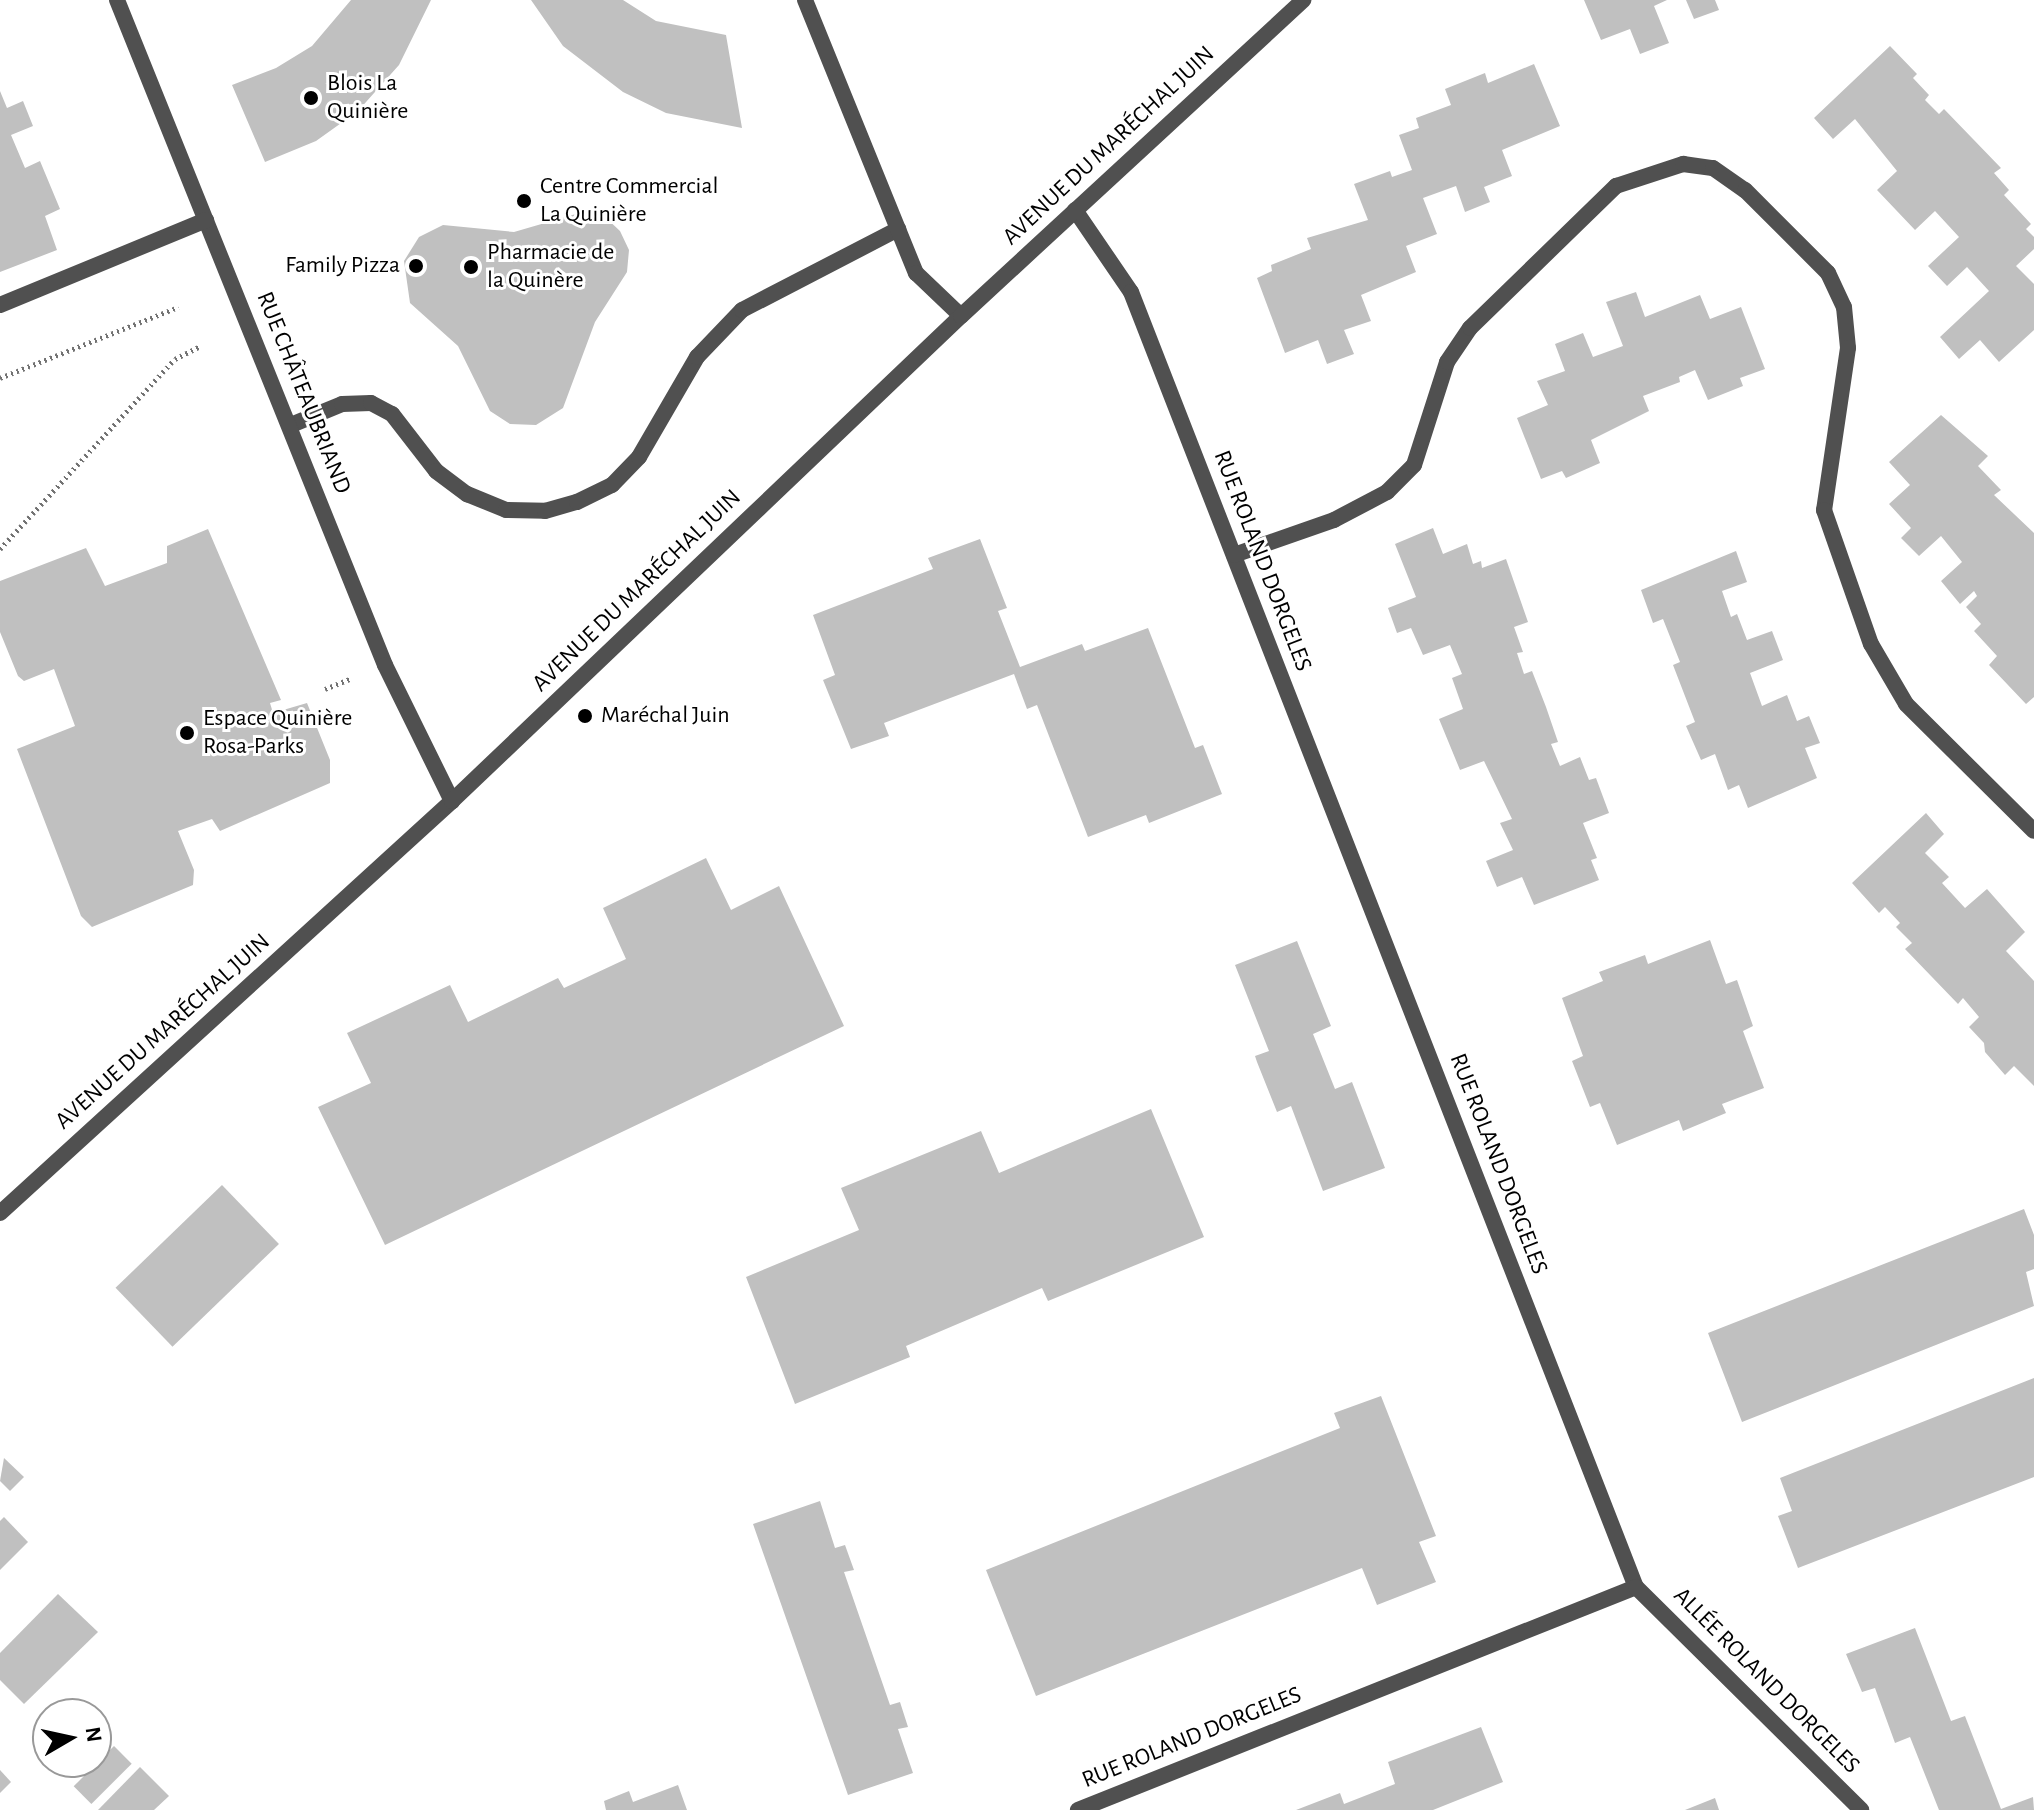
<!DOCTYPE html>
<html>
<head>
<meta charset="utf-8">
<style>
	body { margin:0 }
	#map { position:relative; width:2034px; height:1810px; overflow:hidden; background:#fff; font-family:"Alegreya Sans",sans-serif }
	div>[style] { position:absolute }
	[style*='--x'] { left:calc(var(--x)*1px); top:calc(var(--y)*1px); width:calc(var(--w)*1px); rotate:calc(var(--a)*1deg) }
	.building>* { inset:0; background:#c0c0c0; transform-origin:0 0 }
	.path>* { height:5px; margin-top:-2.5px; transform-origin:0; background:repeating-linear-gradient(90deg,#727272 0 2px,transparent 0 6px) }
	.lane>* { height:16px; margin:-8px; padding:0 8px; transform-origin:8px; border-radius:8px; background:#505050 }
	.street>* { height:16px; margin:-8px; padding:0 8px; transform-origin:8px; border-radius:8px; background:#505050 }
	.dots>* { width:22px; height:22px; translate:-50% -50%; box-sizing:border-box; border:4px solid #fff; border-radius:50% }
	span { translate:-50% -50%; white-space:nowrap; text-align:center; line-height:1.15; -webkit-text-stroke:6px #fff; paint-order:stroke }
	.poi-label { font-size:24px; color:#000 }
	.left { translate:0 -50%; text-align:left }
	.right { translate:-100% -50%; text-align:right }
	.street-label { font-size:24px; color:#000 }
	.north { position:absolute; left:32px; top:1698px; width:80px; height:80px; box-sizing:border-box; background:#fff; border:2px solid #999; border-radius:50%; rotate:81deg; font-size:22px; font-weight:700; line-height:32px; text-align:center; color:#000 }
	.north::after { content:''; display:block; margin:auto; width:28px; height:36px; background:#000; clip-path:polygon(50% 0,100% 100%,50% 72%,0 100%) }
</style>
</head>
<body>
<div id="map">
	<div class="building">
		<div style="clip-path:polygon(351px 0,431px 0,399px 65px,358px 111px,316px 141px,265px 162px,232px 85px,276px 68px,312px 46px)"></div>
		<div style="clip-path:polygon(531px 0,623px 0,656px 21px,726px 35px,742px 128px,666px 113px,623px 92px,563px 46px)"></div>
		<div style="clip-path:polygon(1584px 0,1667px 0,1654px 6px,1669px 43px,1640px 54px,1630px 29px,1601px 40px)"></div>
		<div style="clip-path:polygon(1686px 0,1715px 0,1719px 10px,1694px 19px)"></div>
		<div style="clip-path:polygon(1890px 46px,1917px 74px,1913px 78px,1929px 95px,1925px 100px,1939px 114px,1944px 109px,2001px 168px,1994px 173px,2009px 190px,2004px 195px,2031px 224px,2026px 229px,2034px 237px,2034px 249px,2016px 266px,2034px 284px,2034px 330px,1999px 362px,1980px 340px,1959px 359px,1940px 337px,1989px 291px,1967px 267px,1947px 286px,1928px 266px,1959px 237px,1935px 211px,1915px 230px,1877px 190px,1897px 171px,1855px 119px,1833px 139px,1814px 118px)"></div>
		<div style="clip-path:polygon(1534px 64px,1560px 126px,1502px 150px,1512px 176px,1484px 187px,1490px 202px,1465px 212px,1456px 186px,1423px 198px,1437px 234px,1406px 246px,1416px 272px,1361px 295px,1371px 321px,1344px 330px,1354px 354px,1327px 364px,1318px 340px,1285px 353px,1257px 278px,1272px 271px,1271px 265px,1311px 249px,1307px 238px,1368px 220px,1354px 184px,1390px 171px,1392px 177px,1412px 170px,1399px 135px,1419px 128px,1416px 118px,1451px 105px,1445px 89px,1485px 73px,1488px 83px)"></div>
		<div style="clip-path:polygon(0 91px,7px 108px,23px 101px,33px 126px,11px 135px,25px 168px,40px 161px,60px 209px,45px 216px,57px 250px,0 272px)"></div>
		<div style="clip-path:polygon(586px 211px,604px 216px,620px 231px,629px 250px,627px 272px,595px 322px,563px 408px,536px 425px,510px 424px,490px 411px,458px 346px,410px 303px,404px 261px,419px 237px,443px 225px,514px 232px)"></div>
		<div style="clip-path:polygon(1636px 292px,1645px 317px,1700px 295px,1710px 319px,1741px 307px,1765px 369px,1740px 378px,1743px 386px,1708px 400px,1695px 370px,1679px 377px,1680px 382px,1643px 396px,1649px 411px,1591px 440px,1600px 463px,1566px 478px,1562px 471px,1541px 479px,1517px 418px,1548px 405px,1537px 381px,1565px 371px,1555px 344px,1583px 333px,1593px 357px,1623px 346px,1606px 302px)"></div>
		<div style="clip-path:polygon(1941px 415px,1988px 456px,1978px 466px,2001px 490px,1994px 495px,2034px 533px,2034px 697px,2026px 704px,1989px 665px,1997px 656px,1974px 631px,1981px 624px,1966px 607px,1977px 596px,1974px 591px,1960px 604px,1941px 581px,1962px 562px,1941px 536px,1919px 556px,1901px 538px,1911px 528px,1889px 504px,1910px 485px,1889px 462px)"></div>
		<div style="clip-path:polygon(1433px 528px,1443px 554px,1467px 544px,1473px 564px,1481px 561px,1482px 568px,1506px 559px,1528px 622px,1514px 627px,1523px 652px,1517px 653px,1524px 674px,1532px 671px,1546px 707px,1558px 742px,1551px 744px,1560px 766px,1580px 757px,1589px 780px,1596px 778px,1609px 813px,1583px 823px,1597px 858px,1591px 860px,1599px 880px,1534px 905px,1522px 877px,1497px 887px,1486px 861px,1513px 850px,1500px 823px,1512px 819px,1484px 761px,1460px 770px,1439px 719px,1463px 709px,1452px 678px,1462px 674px,1450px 645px,1423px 655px,1411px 628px,1397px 633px,1388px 608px,1416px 597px,1395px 544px)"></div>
		<div style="clip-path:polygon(208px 529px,281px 700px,270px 703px,273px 713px,307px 703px,330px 760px,330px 783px,220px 831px,212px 819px,178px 831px,194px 870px,193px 885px,92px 927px,81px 916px,17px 749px,75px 726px,54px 669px,24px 681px,18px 676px,0 632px,0 581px,86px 548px,105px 586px,167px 563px,167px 546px)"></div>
		<div style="clip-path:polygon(980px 539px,1007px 608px,998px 611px,1020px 667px,1082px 644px,1085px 651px,1148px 628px,1195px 748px,1203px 745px,1222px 794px,1149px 823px,1146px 815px,1088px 837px,1037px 705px,1027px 709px,1014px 674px,884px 723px,889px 736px,851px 749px,823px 680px,835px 675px,813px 615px,933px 569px,928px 558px)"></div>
		<div style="clip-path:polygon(1736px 551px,1747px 582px,1722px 591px,1731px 617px,1737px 614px,1747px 640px,1772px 631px,1783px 660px,1750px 673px,1762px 706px,1787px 695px,1797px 721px,1809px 716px,1820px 743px,1805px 748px,1817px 778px,1748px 808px,1739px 785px,1728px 790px,1715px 754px,1701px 760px,1686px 726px,1695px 722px,1673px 665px,1680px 662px,1663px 619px,1653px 623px,1641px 590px)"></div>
		<div style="clip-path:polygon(1926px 813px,1944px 834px,1925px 853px,1949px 877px,1942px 883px,1965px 908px,1987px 889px,2025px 932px,2006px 951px,2034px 981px,2034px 1086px,2014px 1066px,2005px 1075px,1985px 1052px,1984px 1043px,1969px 1027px,1979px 1017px,1963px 998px,1958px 1004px,1905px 949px,1912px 943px,1896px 927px,1900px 923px,1885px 907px,1879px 913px,1852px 883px)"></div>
		<div style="clip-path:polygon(706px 858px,731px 910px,779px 886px,844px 1026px,385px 1245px,318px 1107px,371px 1083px,347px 1033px,450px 985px,468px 1022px,558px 978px,564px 988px,626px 959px,603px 908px)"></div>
		<div style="clip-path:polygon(1710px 940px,1726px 984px,1737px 980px,1753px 1026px,1743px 1031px,1764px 1088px,1722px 1104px,1726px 1113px,1683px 1131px,1679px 1120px,1617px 1145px,1600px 1103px,1590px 1107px,1572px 1061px,1583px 1056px,1562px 998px,1603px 981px,1599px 972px,1645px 955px,1648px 964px)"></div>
		<div style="clip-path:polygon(1297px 941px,1331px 1026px,1313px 1034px,1335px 1089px,1352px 1082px,1385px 1168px,1323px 1191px,1291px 1106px,1277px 1112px,1257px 1062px,1255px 1056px,1269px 1051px,1235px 965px)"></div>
		<div style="clip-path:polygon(1151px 1109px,1204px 1237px,1048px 1301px,1042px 1288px,906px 1346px,910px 1357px,795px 1404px,746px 1277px,859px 1230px,841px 1188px,981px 1131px,999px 1173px)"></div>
		<div style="left:222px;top:1185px;width:82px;height:148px;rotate:46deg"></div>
		<div style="clip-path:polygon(2024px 1209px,2034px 1235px,2034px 1269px,2026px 1272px,2034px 1306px,1742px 1422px,1708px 1333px)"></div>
		<div style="clip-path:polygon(2034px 1378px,2034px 1477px,1798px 1568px,1778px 1516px,1792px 1511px,1780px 1478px)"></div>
		<div style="clip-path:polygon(1381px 1396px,1436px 1536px,1419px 1542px,1436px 1582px,1377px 1605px,1362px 1568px,1036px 1696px,986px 1570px,1340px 1428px,1334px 1413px)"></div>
		<div style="clip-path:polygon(4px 1458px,24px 1477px,10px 1491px,0 1481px)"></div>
		<div style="clip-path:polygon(820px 1501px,835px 1548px,845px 1545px,854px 1570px,844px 1572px,890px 1705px,900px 1702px,908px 1727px,898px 1729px,913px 1773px,848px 1795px,753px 1524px)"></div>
		<div style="clip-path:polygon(4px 1517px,28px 1542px,0 1570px,0 1521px)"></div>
		<div style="clip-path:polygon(58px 1594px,98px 1632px,24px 1704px,0 1680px,0 1653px)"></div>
		<div style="clip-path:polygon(1915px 1628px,1951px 1721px,1965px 1716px,2001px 1809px,2033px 1797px,2034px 1810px,1939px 1810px,1910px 1737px,1895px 1743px,1875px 1688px,1862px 1692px,1846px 1654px)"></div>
		<div style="clip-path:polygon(1481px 1727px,1503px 1782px,1433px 1810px,1296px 1810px,1340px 1793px,1344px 1804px,1395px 1784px,1388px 1762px)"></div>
		<div style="left:114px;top:1746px;width:25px;height:57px;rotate:45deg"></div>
		<div style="clip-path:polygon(140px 1767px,169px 1796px,154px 1810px,98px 1810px)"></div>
		<div style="clip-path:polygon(0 1770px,11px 1782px,0 1793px)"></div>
		<div style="clip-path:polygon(678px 1785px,687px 1810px,606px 1810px,604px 1801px,629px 1791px,633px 1802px)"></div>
		<div style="clip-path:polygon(1715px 1798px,1719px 1810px,1685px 1810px)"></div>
	</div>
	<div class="path">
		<div style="--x:0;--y:378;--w:192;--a:-21.7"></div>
		<div style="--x:0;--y:549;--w:258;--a:-47.4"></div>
		<div style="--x:175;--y:359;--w:28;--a:-27"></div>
		<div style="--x:325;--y:689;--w:27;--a:-22"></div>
	</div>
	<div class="lane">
		<div style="--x:291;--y:425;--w:55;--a:-22.4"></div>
		<div style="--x:342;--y:404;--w:29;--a:-2"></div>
		<div style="--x:371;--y:403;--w:24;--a:28"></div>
		<div style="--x:392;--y:414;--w:72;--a:52.3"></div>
		<div style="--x:436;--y:471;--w:39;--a:37"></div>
		<div style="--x:467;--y:494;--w:42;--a:22.3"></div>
		<div style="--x:506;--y:510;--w:39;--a:1"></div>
		<div style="--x:545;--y:511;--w:33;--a:-16"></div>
		<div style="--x:577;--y:502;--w:39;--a:-26"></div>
		<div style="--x:612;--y:485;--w:39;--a:-46"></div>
		<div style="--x:639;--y:457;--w:116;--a:-59.9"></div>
		<div style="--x:697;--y:357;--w:65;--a:-46.2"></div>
		<div style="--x:742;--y:310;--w:176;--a:-27.4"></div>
	</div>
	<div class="street">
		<div style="--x:117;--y:0;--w:717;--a:68.05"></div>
		<div style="--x:385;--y:665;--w:152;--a:63.8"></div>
		<div style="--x:805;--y:0;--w:295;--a:67.9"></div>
		<div style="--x:916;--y:273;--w:62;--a:43.7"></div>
		<div style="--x:1075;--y:210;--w:99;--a:55.7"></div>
		<div style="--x:1131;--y:292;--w:1390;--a:68.7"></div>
		<div style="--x:1636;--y:1587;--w:601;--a:158.22"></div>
		<div style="--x:0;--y:305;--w:223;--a:-22.4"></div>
		<div style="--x:1234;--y:555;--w:106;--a:-19.3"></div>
		<div style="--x:1334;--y:520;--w:60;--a:-27.8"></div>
		<div style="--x:1387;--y:492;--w:38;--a:-45"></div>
		<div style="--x:1414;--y:465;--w:108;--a:-72.2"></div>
		<div style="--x:1447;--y:362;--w:41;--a:-55.9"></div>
		<div style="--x:1470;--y:328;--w:204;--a:-44.2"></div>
		<div style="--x:1616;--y:186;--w:71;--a:-18.2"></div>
		<div style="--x:1683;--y:164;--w:30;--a:8"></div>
		<div style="--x:1713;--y:168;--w:39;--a:35"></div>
		<div style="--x:1745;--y:190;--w:117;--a:45"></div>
		<div style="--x:1828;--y:273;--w:38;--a:65"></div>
		<div style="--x:1844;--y:307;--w:41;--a:84.4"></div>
		<div style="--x:1848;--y:348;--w:164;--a:98.4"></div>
		<div style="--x:1824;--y:510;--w:142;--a:70.7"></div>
		<div style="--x:1871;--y:644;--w:69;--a:59.7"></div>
		<div style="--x:1906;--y:704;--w:180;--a:44.8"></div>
		<div style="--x:0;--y:1213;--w:612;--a:-42.35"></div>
		<div style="--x:452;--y:801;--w:703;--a:-43.62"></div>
		<div style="--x:961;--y:316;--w:466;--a:-42.7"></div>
		<div style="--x:1636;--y:1587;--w:317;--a:44.7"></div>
	</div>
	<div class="dots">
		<div style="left:311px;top:98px;background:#000"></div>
		<div style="left:524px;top:201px;background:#000"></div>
		<div style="left:416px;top:266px;background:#000"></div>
		<div style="left:471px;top:267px;background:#000"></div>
		<div style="left:585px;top:716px;background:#000"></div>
		<div style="left:187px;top:733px;background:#000"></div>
	</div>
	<div class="poi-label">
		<span class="left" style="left:327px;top:98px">Blois La<br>Quinière</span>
		<span class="left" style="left:540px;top:201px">Centre Commercial<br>La Quinière</span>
		<span class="left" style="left:487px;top:267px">Pharmacie de<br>la Quinère</span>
		<span class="right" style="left:400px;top:266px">Family Pizza</span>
		<span class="left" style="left:601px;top:716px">Maréchal Juin</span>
		<span class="left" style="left:203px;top:733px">Espace Quinière<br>Rosa-Parks</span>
	</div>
	<div class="street-label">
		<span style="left:1109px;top:146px;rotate:-43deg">AVENUE DU MARÉCHAL JUIN</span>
		<span style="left:303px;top:393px;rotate:68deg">RUE CHÂTEAUBRIAND</span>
		<span style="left:1262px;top:561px;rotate:69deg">RUE ROLAND DORGELES</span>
		<span style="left:637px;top:591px;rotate:-44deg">AVENUE DU MARÉCHAL JUIN</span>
		<span style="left:163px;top:1032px;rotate:-42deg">AVENUE DU MARÉCHAL JUIN</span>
		<span style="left:1498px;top:1164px;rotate:69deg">RUE ROLAND DORGELES</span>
		<span style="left:1766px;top:1681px;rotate:45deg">ALLÉE ROLAND DORGELES</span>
		<span style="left:1192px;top:1738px;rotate:-22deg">RUE ROLAND DORGELES</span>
	</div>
	<div class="north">N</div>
</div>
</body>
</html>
